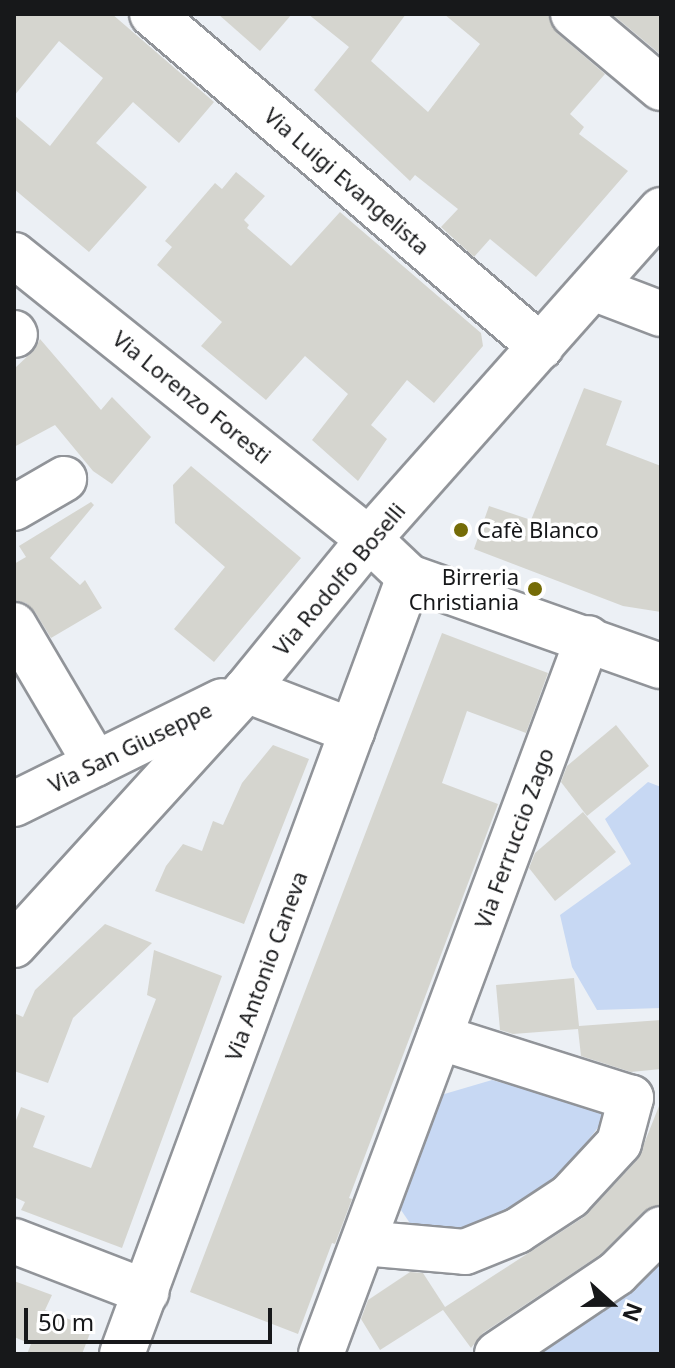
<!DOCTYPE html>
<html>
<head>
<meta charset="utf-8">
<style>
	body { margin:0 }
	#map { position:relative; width:675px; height:1368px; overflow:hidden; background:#ecf0f5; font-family:"Noto Sans",sans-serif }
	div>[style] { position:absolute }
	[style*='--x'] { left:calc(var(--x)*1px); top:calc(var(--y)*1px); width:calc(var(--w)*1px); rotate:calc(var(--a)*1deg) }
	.green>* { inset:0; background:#c7d8f3 }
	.building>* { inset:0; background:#d5d5cf }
	.roads { filter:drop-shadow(2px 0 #919499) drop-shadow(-2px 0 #919499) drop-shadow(0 2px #919499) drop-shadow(0 -2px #919499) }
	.minor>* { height:44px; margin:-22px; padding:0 22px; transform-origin:22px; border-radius:22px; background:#fff }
	.dots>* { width:22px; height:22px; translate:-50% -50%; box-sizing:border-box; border:4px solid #fff; border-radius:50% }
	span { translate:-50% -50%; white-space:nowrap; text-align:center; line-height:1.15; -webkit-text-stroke:7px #fff; paint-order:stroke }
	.street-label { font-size:22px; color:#17181a }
	.poi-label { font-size:22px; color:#17181a }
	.left { translate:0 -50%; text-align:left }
	.right { translate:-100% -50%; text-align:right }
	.frame { position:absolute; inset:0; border:16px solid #17181a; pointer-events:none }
	.north { position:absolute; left:571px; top:1264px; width:80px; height:80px; -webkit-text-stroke:6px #fff; paint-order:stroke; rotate:111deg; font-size:22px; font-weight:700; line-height:32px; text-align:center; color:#17181a }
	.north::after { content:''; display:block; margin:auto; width:28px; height:36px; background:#17181a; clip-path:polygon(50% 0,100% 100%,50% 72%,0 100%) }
	.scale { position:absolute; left:24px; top:1308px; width:248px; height:36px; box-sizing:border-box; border:4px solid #17181a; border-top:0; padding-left:10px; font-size:24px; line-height:28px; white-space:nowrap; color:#17181a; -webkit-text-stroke:6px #fff; paint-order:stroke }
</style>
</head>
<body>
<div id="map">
	<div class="green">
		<div style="clip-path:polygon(648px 782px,661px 787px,661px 1008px,597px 1010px,572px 967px,560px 915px,631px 864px,605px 819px)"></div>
		<div style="clip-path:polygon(492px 1080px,610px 1112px,563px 1173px,511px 1216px,471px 1232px,420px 1238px,401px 1210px,412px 1152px,441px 1095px)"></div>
		<div style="clip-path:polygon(661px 1244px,661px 1354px,529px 1354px)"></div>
	</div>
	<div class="building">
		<div style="clip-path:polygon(14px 14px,112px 14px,214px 102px,179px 143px,133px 102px,96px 143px,147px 187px,89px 252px,14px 189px,14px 115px,50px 146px,103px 78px,59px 41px,14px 96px)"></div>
		<div style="clip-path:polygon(218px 14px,292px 14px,260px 51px)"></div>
		<div style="clip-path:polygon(308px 14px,406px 14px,371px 61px,428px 112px,480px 44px,444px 14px,549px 14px,557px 33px,605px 74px,570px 114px,584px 127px,579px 134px,628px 171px,536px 277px,490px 239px,474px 257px,441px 227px,458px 209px,415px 175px,410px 181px,314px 90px,349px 47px)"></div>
		<div style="clip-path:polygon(612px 14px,661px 14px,661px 55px)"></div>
		<div style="clip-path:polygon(236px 172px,265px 196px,244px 220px,249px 225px,247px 228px,291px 266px,340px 212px,481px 333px,483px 346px,434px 403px,407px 380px,371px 425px,387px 439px,358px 481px,312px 440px,348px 394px,305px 356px,266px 400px,201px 346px,222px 322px,157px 265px,172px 247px,165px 241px,215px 183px,222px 189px)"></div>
		<div style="clip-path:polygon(40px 339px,101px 410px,112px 397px,151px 437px,112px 484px,93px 471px,55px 425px,14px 447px,14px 369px,35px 349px)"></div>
		<div style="clip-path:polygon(584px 388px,622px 401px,606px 445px,661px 466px,661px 612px,623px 606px,474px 549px,489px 506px,531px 520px)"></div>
		<div style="clip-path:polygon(191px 466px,301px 558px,214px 662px,174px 629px,225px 567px,175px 523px,173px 485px)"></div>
		<div style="clip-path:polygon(91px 502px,94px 505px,50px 558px,80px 585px,85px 580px,102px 608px,51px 638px,35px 612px,26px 603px,14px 600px,14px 564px,26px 557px,19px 546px)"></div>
		<div style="clip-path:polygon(442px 633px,548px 673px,526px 733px,467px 711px,442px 783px,498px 804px,349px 1198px,352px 1199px,335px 1244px,332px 1243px,298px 1334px,190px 1292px)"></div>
		<div style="clip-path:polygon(616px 725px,649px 766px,587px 816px,561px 782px,567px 766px)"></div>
		<div style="clip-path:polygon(273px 745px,309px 759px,244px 924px,155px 891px,166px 866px,183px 844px,202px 851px,213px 821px,223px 825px,242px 783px)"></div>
		<div style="clip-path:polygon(583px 812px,616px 852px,555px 901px,529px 868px,535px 853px)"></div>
		<div style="clip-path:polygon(105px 924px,152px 943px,73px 1018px,48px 1083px,14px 1071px,14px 1013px,23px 1017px,35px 990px)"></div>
		<div style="clip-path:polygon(154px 950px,222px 976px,122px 1248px,21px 1210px,25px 1202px,14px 1197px,14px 1126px,21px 1107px,45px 1116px,33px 1147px,91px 1168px,156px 999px,147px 995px)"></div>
		<div style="clip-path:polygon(574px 978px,579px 1026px,661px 1020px,661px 1069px,631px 1072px,581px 1056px,578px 1029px,513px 1034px,500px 1030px,496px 985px)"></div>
		<div style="clip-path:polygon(661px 1101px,661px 1205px,644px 1211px,601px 1254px,483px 1333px,471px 1348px,443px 1310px,380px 1350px,361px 1319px,368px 1300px,410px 1272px,423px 1273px,445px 1307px,584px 1217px,638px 1159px)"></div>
		<div style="clip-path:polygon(14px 1281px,52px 1295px,45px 1310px,92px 1328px,82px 1354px,27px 1354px,31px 1344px,14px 1337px)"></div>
	</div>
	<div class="roads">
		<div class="minor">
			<div style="--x:152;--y:14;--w:512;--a:40.56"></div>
			<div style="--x:573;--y:14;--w:115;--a:40.1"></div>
			<div style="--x:14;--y:255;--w:455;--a:38.7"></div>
			<div style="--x:369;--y:539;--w:55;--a:43.5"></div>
			<div style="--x:409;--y:577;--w:267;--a:19.5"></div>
			<div style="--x:593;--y:288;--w:73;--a:20.9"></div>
			<div style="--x:14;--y:333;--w:2;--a:63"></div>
			<div style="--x:14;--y:508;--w:58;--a:-30.1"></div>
			<div style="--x:14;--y:625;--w:161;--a:59.5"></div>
			<div style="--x:246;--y:690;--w:114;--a:21.1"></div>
			<div style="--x:14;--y:804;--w:232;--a:-26.3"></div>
			<div style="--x:14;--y:945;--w:345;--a:-47.7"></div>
			<div style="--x:246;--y:690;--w:195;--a:-50.8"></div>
			<div style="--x:369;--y:539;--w:440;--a:-48.4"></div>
			<div style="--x:14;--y:1241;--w:142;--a:21.1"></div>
			<div style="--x:363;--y:1243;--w:102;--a:5"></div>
			<div style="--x:465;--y:1252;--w:56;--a:-22"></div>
			<div style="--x:517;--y:1231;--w:64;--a:-33.4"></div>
			<div style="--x:570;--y:1196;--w:72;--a:-47.2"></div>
			<div style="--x:619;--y:1143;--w:47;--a:-75.1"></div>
			<div style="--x:631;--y:1098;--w:201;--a:-162.4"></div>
			<div style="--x:122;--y:1354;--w:828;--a:-69.73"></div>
			<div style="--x:321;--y:1354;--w:764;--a:-69.55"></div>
			<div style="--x:497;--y:1354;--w:145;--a:-34"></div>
			<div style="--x:617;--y:1273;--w:62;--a:-45"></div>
		</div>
	</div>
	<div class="dots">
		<div style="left:461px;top:530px;background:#756c07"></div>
		<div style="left:535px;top:589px;background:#756c07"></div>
	</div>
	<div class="street-label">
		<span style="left:347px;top:181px;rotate:41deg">Via Luigi Evangelista</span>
		<span style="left:192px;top:397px;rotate:39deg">Via Lorenzo Foresti</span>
		<span style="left:339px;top:579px;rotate:-50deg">Via Rodolfo Boselli</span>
		<span style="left:130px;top:747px;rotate:-26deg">Via San Giuseppe</span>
		<span style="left:514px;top:838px;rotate:-70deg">Via Ferruccio Zago</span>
		<span style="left:266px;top:966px;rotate:-70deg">Via Antonio Caneva</span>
	</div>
	<div class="poi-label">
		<span class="left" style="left:477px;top:530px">Cafè Blanco</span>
		<span class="right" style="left:519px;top:589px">Birreria<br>Christiania</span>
	</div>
	<div class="frame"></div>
	<div class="north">N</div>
	<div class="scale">50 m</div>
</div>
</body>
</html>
